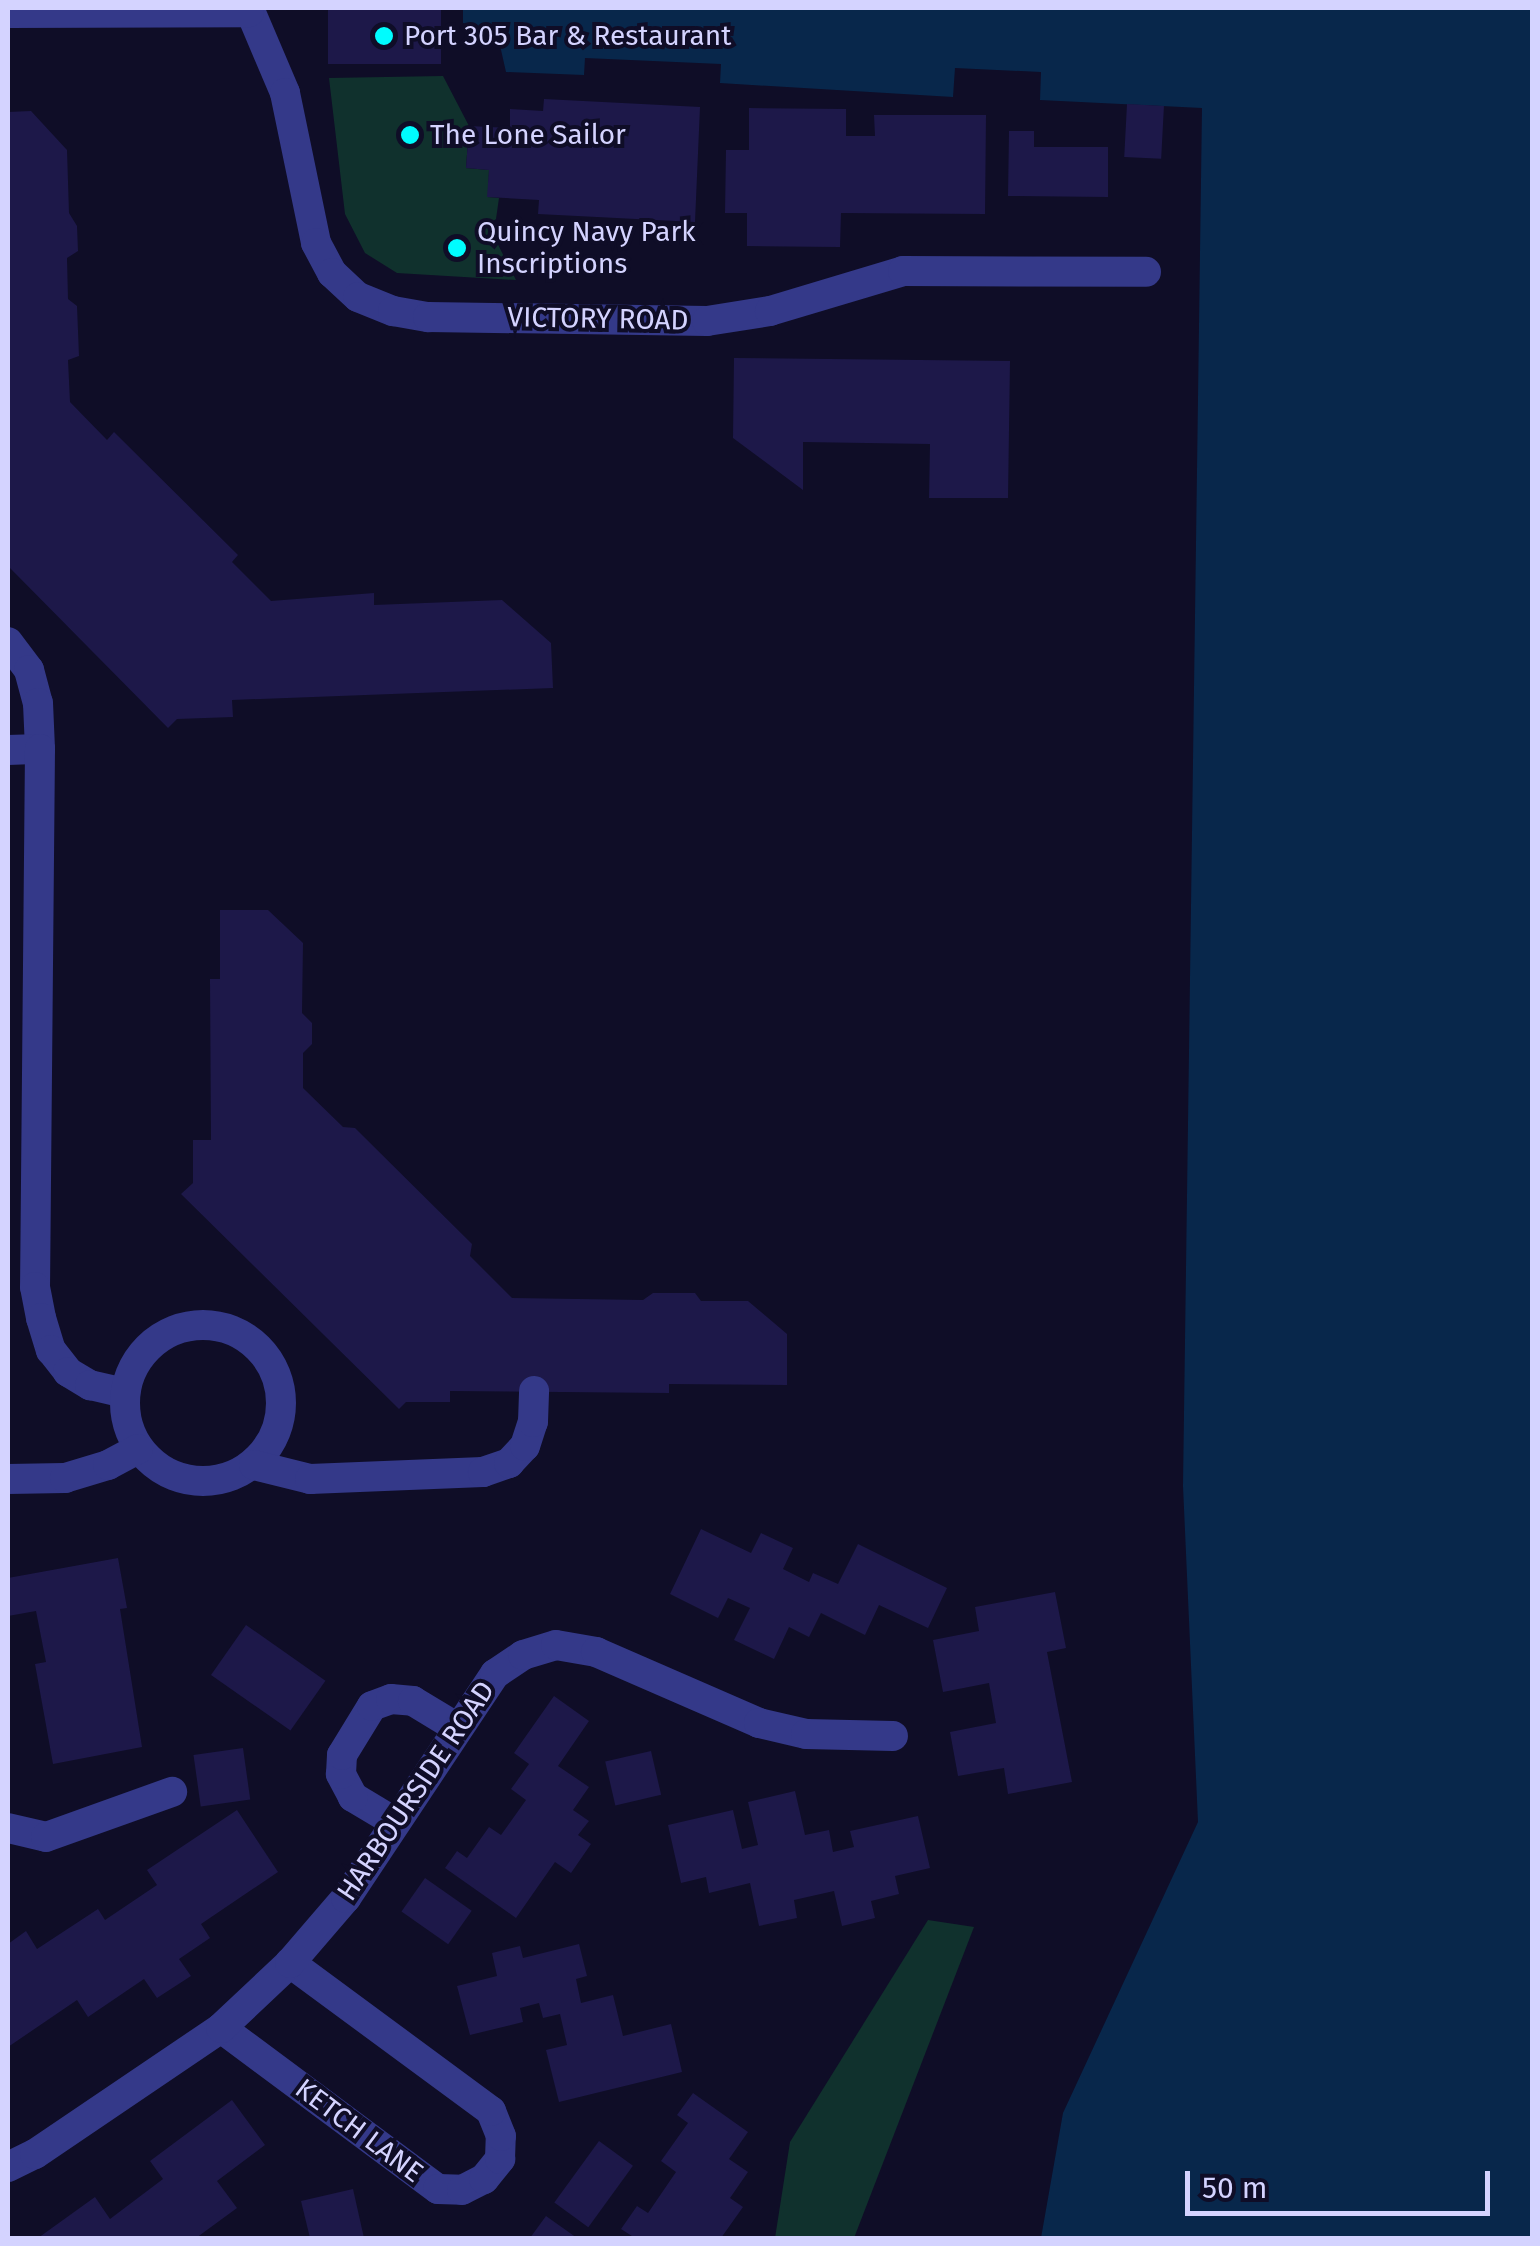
<!DOCTYPE html>
<html>
<head>
<meta charset="utf-8">
<style>
	body { margin:0 }
	#map { position:relative; width:1540px; height:2246px; overflow:hidden; background:#0f0d27; font-family:"Fira Sans",sans-serif }
	div>[style] { position:absolute }
	[style*='--x'] { left:calc(var(--x)*1px); top:calc(var(--y)*1px); width:calc(var(--w)*1px); rotate:calc(var(--a)*1deg) }
	.green>* { inset:0; background:#10312d }
	.water>* { inset:0; background:#08274b }
	.building>* { inset:0; background:#1d1849; transform-origin:0 0 }
	.minor>* { height:30px; margin:-15px; padding:0 15px; transform-origin:15px; border-radius:15px; background:#343989 }
	.minor>.ring { margin:-15px; padding:0; box-sizing:content-box; background:none; border:30px solid #343989; border-radius:50% }
	.dots>* { width:28px; height:28px; translate:-50% -50%; box-sizing:border-box; border:5px solid #0f0d27; border-radius:50% }
	span { translate:-50% -50%; white-space:nowrap; text-align:center; line-height:1.15; -webkit-text-stroke:8px #0f0d27; paint-order:stroke }
	.poi-label { font-size:28px; color:#d4d3ff }
	.left { translate:0 -50%; text-align:left }
	.street-label { font-size:28px; color:#d4d3ff }
	.frame { position:absolute; inset:0; border:10px solid #d4d3ff; pointer-events:none }
	.scale { position:absolute; left:1185px; top:2171px; width:305px; height:45px; box-sizing:border-box; border:5px solid #d4d3ff; border-top:0; padding-left:12px; font-size:30px; line-height:35px; white-space:nowrap; color:#d4d3ff; -webkit-text-stroke:8px #0f0d27; paint-order:stroke }
</style>
</head>
<body>
<div id="map">
	<div class="green">
		<div style="clip-path:polygon(443px 76px,469px 126px,466px 168px,489px 170px,488px 197px,499px 198px,496px 219px,488px 225px,516px 280px,397px 273px,365px 253px,345px 214px,329px 78px)"></div>
		<div style="clip-path:polygon(928px 1920px,974px 1927px,854px 2238px,775px 2238px,790px 2142px)"></div>
	</div>
	<div class="water">
		<div style="clip-path:polygon(463px 8px,1532px 8px,1532px 2238px,1041px 2238px,1063px 2113px,1198px 1822px,1183px 1486px,1202px 108px,1040px 100px,1041px 72px,955px 68px,953px 97px,720px 83px,721px 64px,585px 58px,584px 75px,506px 72px,499px 41px,484px 28px,463px 23px)"></div>
	</div>
	<div class="building">
		<div style="left:328px;top:8px;width:113px;height:56px"></div>
		<div style="clip-path:polygon(544px 99px,700px 107px,695px 222px,538px 214px,539px 200px,487px 197px,489px 170px,466px 168px,469px 126px,510px 128px,510px 109px,543px 111px)"></div>
		<div style="left:1127px;top:104px;width:37px;height:53px;rotate:3deg"></div>
		<div style="clip-path:polygon(749px 108px,846px 109px,846px 136px,875px 136px,874px 115px,986px 115px,985px 214px,841px 213px,840px 247px,747px 246px,747px 213px,725px 213px,726px 150px,749px 150px)"></div>
		<div style="clip-path:polygon(31px 111px,67px 150px,69px 213px,77px 226px,78px 251px,67px 258px,68px 299px,77px 306px,79px 356px,68px 360px,70px 402px,107px 440px,114px 432px,238px 555px,232px 562px,271px 601px,374px 593px,374px 605px,502px 600px,551px 643px,553px 688px,232px 700px,233px 717px,177px 719px,168px 728px,8px 566px,8px 112px)"></div>
		<div style="clip-path:polygon(1009px 131px,1034px 131px,1034px 147px,1108px 147px,1108px 197px,1008px 196px)"></div>
		<div style="clip-path:polygon(734px 358px,1010px 361px,1008px 498px,929px 498px,930px 444px,803px 442px,803px 490px,733px 438px)"></div>
		<div style="clip-path:polygon(220px 910px,268px 910px,303px 943px,302px 1013px,312px 1023px,312px 1044px,303px 1053px,303px 1088px,343px 1127px,355px 1128px,472px 1244px,470px 1256px,512px 1298px,643px 1300px,653px 1293px,695px 1293px,701px 1301px,748px 1301px,787px 1334px,787px 1385px,669px 1384px,669px 1393px,450px 1391px,450px 1402px,406px 1402px,399px 1409px,181px 1194px,193px 1183px,193px 1140px,211px 1140px,210px 979px,220px 979px)"></div>
		<div style="clip-path:polygon(701px 1529px,751px 1553px,761px 1533px,793px 1548px,783px 1569px,809px 1582px,813px 1573px,838px 1584px,858px 1544px,947px 1588px,928px 1628px,879px 1605px,865px 1635px,821px 1613px,809px 1637px,789px 1627px,774px 1659px,734px 1640px,750px 1608px,728px 1598px,718px 1618px,670px 1594px)"></div>
		<div style="clip-path:polygon(118px 1558px,127px 1608px,120px 1609px,142px 1747px,53px 1764px,35px 1664px,46px 1662px,36px 1611px,8px 1616px,8px 1578px)"></div>
		<div style="clip-path:polygon(1055px 1592px,1066px 1648px,1047px 1652px,1072px 1782px,1008px 1794px,1004px 1768px,958px 1776px,950px 1732px,996px 1723px,989px 1683px,943px 1692px,933px 1640px,979px 1631px,975px 1607px)"></div>
		<div style="left:246px;top:1625px;width:97px;height:61px;rotate:35deg"></div>
		<div style="clip-path:polygon(554px 1696px,589px 1721px,558px 1766px,589px 1787px,573px 1810px,589px 1821px,578px 1835px,591px 1844px,571px 1873px,555px 1862px,516px 1918px,445px 1868px,457px 1851px,467px 1858px,489px 1827px,501px 1835px,526px 1800px,511px 1789px,529px 1764px,514px 1753px)"></div>
		<div style="left:243px;top:1748px;width:52px;height:50px;rotate:82deg"></div>
		<div style="left:651px;top:1751px;width:45px;height:47px;rotate:77deg"></div>
		<div style="clip-path:polygon(795px 1791px,805px 1835px,829px 1830px,833px 1852px,854px 1847px,850px 1831px,918px 1816px,930px 1868px,895px 1876px,899px 1894px,871px 1901px,875px 1918px,842px 1926px,834px 1891px,794px 1900px,797px 1918px,759px 1926px,750px 1883px,709px 1893px,706px 1877px,681px 1883px,668px 1825px,733px 1810px,742px 1849px,758px 1845px,748px 1802px)"></div>
		<div style="clip-path:polygon(237px 1810px,278px 1872px,201px 1924px,210px 1938px,179px 1959px,191px 1976px,157px 1998px,144px 1979px,88px 2017px,77px 2000px,8px 2047px,8px 1944px,26px 1931px,37px 1949px,98px 1909px,105px 1920px,157px 1885px,147px 1870px)"></div>
		<div style="left:425px;top:1878px;width:57px;height:41px;rotate:35deg"></div>
		<div style="clip-path:polygon(579px 1944px,587px 1976px,576px 1979px,581px 2003px,613px 1995px,623px 2036px,671px 2024px,682px 2072px,559px 2102px,546px 2050px,567px 2045px,560px 2014px,543px 2018px,539px 2003px,520px 2008px,523px 2022px,470px 2035px,457px 1986px,497px 1976px,492px 1953px,520px 1946px,523px 1958px)"></div>
		<div style="clip-path:polygon(693px 2093px,748px 2132px,729px 2159px,748px 2172px,730px 2198px,743px 2207px,721px 2238px,635px 2238px,621px 2229px,637px 2206px,648px 2213px,676px 2172px,661px 2161px,688px 2123px,677px 2115px)"></div>
		<div style="clip-path:polygon(232px 2100px,265px 2145px,217px 2181px,237px 2208px,196px 2238px,38px 2238px,95px 2197px,110px 2219px,163px 2179px,150px 2161px)"></div>
		<div style="left:599px;top:2141px;width:42px;height:76px;rotate:36deg"></div>
		<div style="clip-path:polygon(353px 2189px,364px 2238px,310px 2238px,301px 2201px)"></div>
		<div style="clip-path:polygon(546px 2216px,577px 2238px,530px 2238px)"></div>
	</div>
	<div class="minor">
		<div style="--x:249;--y:8;--w:92;--a:67"></div>
		<div style="--x:285;--y:93;--w:153;--a:78.3"></div>
		<div style="--x:316;--y:243;--w:34;--a:62"></div>
		<div style="--x:332;--y:273;--w:35;--a:43"></div>
		<div style="--x:358;--y:297;--w:38;--a:22"></div>
		<div style="--x:393;--y:311;--w:36;--a:10"></div>
		<div style="--x:428;--y:317;--w:279;--a:0.8"></div>
		<div style="--x:707;--y:321;--w:64;--a:-9"></div>
		<div style="--x:770;--y:311;--w:139;--a:-16.7"></div>
		<div style="--x:903;--y:271;--w:243;--a:0.2"></div>
		<div style="--x:8;--y:13;--w:241;--a:-0.2"></div>
		<div style="--x:8;--y:642;--w:35;--a:53"></div>
		<div style="--x:29;--y:670;--w:34;--a:75"></div>
		<div style="--x:38;--y:703;--w:46;--a:87.5"></div>
		<div style="--x:8;--y:750;--w:32;--a:-2"></div>
		<div style="--x:40;--y:749;--w:538;--a:90.53"></div>
		<div style="--x:35;--y:1287;--w:32;--a:79"></div>
		<div style="--x:41;--y:1318;--w:34;--a:73"></div>
		<div style="--x:51;--y:1350;--w:28;--a:52"></div>
		<div style="--x:68;--y:1372;--w:26;--a:31"></div>
		<div style="--x:90;--y:1385;--w:36;--a:13"></div>
		<div class="ring" style="left:125px;top:1325px;width:126px;height:126px"></div>
		<div style="--x:254;--y:1465;--w:58;--a:14"></div>
		<div style="--x:310;--y:1479;--w:173;--a:-2.3"></div>
		<div style="--x:483;--y:1472;--w:28;--a:-19"></div>
		<div style="--x:509;--y:1463;--w:23;--a:-47"></div>
		<div style="--x:525;--y:1446;--w:25;--a:-72"></div>
		<div style="--x:533;--y:1422;--w:31;--a:-88"></div>
		<div style="--x:8;--y:1479;--w:57;--a:-1"></div>
		<div style="--x:65;--y:1478;--w:45;--a:-16.8"></div>
		<div style="--x:108;--y:1465;--w:34;--a:-28"></div>
		<div style="--x:393;--y:1821;--w:47;--a:-149"></div>
		<div style="--x:353;--y:1797;--w:26;--a:-118"></div>
		<div style="--x:341;--y:1774;--w:19;--a:-87"></div>
		<div style="--x:342;--y:1755;--w:57;--a:-58.5"></div>
		<div style="--x:372;--y:1706;--w:20;--a:-20"></div>
		<div style="--x:391;--y:1699;--w:22;--a:5"></div>
		<div style="--x:413;--y:1701;--w:50;--a:31.2"></div>
		<div style="--x:8;--y:1828;--w:39;--a:13"></div>
		<div style="--x:46;--y:1837;--w:134;--a:-19.7"></div>
		<div style="--x:221;--y:2028;--w:270;--a:36.6"></div>
		<div style="--x:438;--y:2189;--w:24;--a:2"></div>
		<div style="--x:462;--y:2190;--w:25;--a:-27"></div>
		<div style="--x:484;--y:2179;--w:26;--a:-51"></div>
		<div style="--x:500;--y:2159;--w:23;--a:-88"></div>
		<div style="--x:501;--y:2136;--w:27;--a:-112"></div>
		<div style="--x:491;--y:2111;--w:250;--a:-143.6"></div>
		<div style="--x:8;--y:2167;--w:30;--a:-26"></div>
		<div style="--x:35;--y:2154;--w:225;--a:-34.1"></div>
		<div style="--x:221;--y:2028;--w:95;--a:-43.3"></div>
		<div style="--x:290;--y:1963;--w:86;--a:-49.3"></div>
		<div style="--x:346;--y:1898;--w:269;--a:-56.4"></div>
		<div style="--x:495;--y:1674;--w:34;--a:-34"></div>
		<div style="--x:523;--y:1655;--w:34;--a:-17"></div>
		<div style="--x:556;--y:1645;--w:41;--a:9.9"></div>
		<div style="--x:596;--y:1652;--w:178;--a:23.5"></div>
		<div style="--x:759;--y:1723;--w:48;--a:13.2"></div>
		<div style="--x:806;--y:1734;--w:87;--a:1.3"></div>
	</div>
	<div class="dots">
		<div style="left:384px;top:36px;background:#00fcfe"></div>
		<div style="left:410px;top:135px;background:#00fcfe"></div>
		<div style="left:457px;top:248px;background:#00fcfe"></div>
	</div>
	<div class="poi-label">
		<span class="left" style="left:404px;top:36px">Port 305 Bar &amp; Restaurant</span>
		<span class="left" style="left:430px;top:135px">The Lone Sailor</span>
		<span class="left" style="left:477px;top:248px">Quincy Navy Park<br>Inscriptions</span>
	</div>
	<div class="street-label">
		<span style="left:598px;top:319px;rotate:1deg">VICTORY ROAD</span>
		<span style="left:416px;top:1791px;rotate:-56deg">HARBOURSIDE ROAD</span>
		<span style="left:359px;top:2131px;rotate:37deg">KETCH LANE</span>
	</div>
	<div class="frame"></div>
	<div class="scale">50 m</div>
</div>
</body>
</html>
